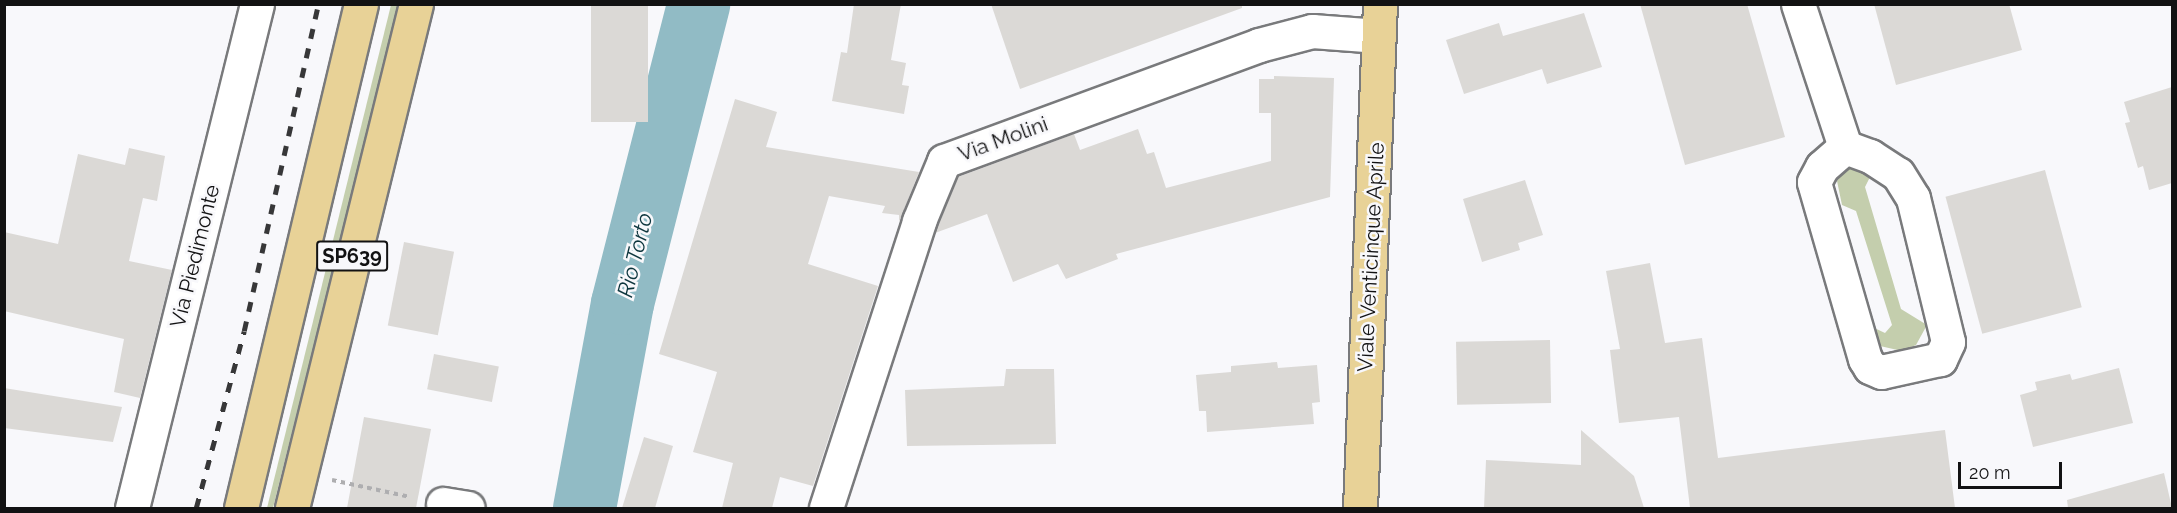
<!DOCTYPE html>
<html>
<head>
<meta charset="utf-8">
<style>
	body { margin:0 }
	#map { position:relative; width:2177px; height:513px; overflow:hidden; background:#f8f8fb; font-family:Raleway,sans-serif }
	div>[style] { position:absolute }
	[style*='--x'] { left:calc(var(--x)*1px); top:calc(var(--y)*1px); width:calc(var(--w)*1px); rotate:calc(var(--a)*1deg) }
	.green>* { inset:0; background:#c4cead }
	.river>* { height:63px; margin:-31.5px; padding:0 31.5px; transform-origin:31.5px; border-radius:31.5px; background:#91bbc5 }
	.building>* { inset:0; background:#dbd9d6; transform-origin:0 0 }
	.path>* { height:4px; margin-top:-2px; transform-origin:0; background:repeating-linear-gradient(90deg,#aeaeb0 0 4.5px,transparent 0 9px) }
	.roads { filter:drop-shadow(2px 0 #797a7c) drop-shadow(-2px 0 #797a7c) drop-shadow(0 2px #797a7c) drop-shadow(0 -2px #797a7c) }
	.minor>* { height:33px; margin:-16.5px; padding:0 16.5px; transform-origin:16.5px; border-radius:16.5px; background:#fff }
	.major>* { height:33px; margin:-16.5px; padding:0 16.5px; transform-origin:16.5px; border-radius:16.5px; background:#e8d297 }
	.rail>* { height:4.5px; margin-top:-2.25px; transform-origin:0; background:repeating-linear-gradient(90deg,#373738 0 10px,transparent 0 20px) }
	span { translate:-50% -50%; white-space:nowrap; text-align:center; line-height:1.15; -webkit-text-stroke:5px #f8f8fb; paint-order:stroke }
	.shield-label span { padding:2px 4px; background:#f8f8fb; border:2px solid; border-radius:4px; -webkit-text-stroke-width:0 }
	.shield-label { font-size:20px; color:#121213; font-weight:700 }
	.street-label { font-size:21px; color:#121213 }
	.water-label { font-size:22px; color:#0c353d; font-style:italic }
	.frame { position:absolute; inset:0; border:6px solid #121213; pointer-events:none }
	.scale { position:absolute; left:1958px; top:462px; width:104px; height:27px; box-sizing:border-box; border:3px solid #121213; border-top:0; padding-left:8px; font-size:18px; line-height:21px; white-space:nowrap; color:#121213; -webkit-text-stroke:4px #f8f8fb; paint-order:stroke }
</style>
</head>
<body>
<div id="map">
	<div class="green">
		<div style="clip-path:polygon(391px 5px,399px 5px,273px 508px,267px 508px)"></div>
		<div style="clip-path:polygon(1850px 161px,1871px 175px,1865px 187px,1901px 309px,1927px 325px,1916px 345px,1902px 351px,1880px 346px,1868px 325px,1885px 333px,1892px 325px,1856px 211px,1842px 205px,1837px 181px)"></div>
	</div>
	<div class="river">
		<div style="--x:584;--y:508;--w:208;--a:-79.5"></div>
		<div style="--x:622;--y:303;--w:309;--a:-75.7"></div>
	</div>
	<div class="building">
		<div style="left:591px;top:4px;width:57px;height:118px"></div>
		<div style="clip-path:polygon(854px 4px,901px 4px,891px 60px,906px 63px,902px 85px,909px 86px,904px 114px,832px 101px,841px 52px,847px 53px)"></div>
		<div style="clip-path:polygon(991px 4px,1242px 4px,1242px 8px,1020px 89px)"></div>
		<div style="clip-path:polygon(1640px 4px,1747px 4px,1785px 137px,1685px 165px)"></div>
		<div style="clip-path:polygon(1874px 4px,2009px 4px,2022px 50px,1896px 85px)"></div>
		<div style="clip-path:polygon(1584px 13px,1602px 67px,1547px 84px,1542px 69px,1464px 94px,1446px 40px,1499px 23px,1503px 36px)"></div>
		<div style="clip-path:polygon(1274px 76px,1334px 78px,1330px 197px,1116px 254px,1118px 259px,1066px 279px,1058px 264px,1013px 282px,987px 214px,935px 233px,958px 177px,1074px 134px,1080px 150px,1138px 129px,1147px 154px,1154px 152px,1166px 188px,1271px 161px,1271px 113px,1259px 113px,1259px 79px,1274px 79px)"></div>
		<div style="clip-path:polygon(2172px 87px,2172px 183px,2149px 190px,2143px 166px,2138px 168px,2125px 123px,2130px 122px,2124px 102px)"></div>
		<div style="clip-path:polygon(735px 99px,777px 112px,766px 147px,919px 172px,899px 222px,899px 215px,882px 213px,885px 206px,829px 196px,808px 264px,878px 286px,813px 486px,780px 477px,772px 508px,722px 508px,733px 463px,693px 452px,717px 372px,659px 354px)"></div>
		<div style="clip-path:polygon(129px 148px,165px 156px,157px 201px,143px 198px,129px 261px,172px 270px,140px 398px,114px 392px,124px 339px,4px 311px,4px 232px,58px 244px,78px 154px,125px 165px)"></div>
		<div style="left:2045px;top:170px;width:142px;height:103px;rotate:75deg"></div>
		<div style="clip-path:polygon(1525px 180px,1543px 235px,1518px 243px,1520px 250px,1482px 262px,1463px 199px)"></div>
		<div style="left:404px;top:242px;width:51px;height:85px;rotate:11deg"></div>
		<div style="clip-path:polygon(1650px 263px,1665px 343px,1702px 338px,1718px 458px,1945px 430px,1955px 508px,1690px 508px,1679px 417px,1619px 423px,1610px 350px,1620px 349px,1606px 271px)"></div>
		<div style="left:1550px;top:340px;width:63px;height:94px;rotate:89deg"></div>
		<div style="left:434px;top:354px;width:66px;height:36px;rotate:11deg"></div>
		<div style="clip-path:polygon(1277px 362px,1278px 368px,1317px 365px,1320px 402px,1312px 403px,1314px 424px,1207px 432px,1206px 411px,1199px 411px,1196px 375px,1231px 372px,1231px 366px)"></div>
		<div style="clip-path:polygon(2119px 368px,2133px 423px,2033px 447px,2020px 395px,2037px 390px,2035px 382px,2070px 374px,2072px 380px)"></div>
		<div style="clip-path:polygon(1006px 369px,1054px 369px,1056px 444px,907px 446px,905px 390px,1004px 386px)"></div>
		<div style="clip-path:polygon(4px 388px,122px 407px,113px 442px,4px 428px)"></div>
		<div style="clip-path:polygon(364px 417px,431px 429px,416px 508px,347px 508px)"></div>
		<div style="clip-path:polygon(1581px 430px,1634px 476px,1644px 508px,1484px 508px,1486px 460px,1581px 465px)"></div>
		<div style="clip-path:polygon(644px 437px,673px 446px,655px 508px,622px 508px)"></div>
		<div style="clip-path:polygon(2164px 473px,2172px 508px,2068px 508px,2067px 500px)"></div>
	</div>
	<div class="path">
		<div style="--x:332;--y:480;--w:80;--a:12.3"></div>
	</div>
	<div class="roads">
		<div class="minor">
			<div style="--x:1798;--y:4;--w:151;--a:71.8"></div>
			<div style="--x:1845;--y:147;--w:27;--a:20"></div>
			<div style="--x:1870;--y:156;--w:33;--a:33"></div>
			<div style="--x:1898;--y:174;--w:28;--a:58"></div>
			<div style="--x:1913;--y:198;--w:148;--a:76.3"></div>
			<div style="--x:1948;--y:342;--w:19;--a:115"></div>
			<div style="--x:1940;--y:359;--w:60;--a:167.6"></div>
			<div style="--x:1881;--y:372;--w:12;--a:-156"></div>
			<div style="--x:1870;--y:367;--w:9;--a:-122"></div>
			<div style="--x:1865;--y:359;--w:184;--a:-106.1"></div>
			<div style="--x:1814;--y:182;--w:17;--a:-62"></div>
			<div style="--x:1822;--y:167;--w:30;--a:-41"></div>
			<div style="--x:443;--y:504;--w:25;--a:9"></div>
			<div style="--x:132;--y:508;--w:519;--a:-76.07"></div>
			<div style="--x:826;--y:508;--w:302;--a:-72"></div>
			<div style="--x:919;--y:221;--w:65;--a:-67.4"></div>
			<div style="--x:944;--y:161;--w:336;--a:-20.2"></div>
			<div style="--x:1259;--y:45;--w:55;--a:-14.8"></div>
			<div style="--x:1312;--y:31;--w:67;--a:4.3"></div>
		</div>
		<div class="major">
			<div style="--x:241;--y:508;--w:518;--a:-76.61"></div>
			<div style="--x:292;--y:508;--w:519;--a:-76.18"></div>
			<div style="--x:1360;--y:508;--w:504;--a:-87.73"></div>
		</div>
	</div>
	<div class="rail">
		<div style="--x:196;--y:508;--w:183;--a:-74.8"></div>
		<div style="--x:244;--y:331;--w:335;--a:-77.2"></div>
	</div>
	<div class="shield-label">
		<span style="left:352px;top:256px">SP639</span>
	</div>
	<div class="street-label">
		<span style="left:1003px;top:139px;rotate:-20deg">Via Molini</span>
		<span style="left:195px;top:256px;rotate:-76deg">Via Piedimonte</span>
		<span style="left:1371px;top:257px;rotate:-87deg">Viale Venticinque Aprile</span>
	</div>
	<div class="water-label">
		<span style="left:635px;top:255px;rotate:-76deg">Rio Torto</span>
	</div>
	<div class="frame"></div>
	<div class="scale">20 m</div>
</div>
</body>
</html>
